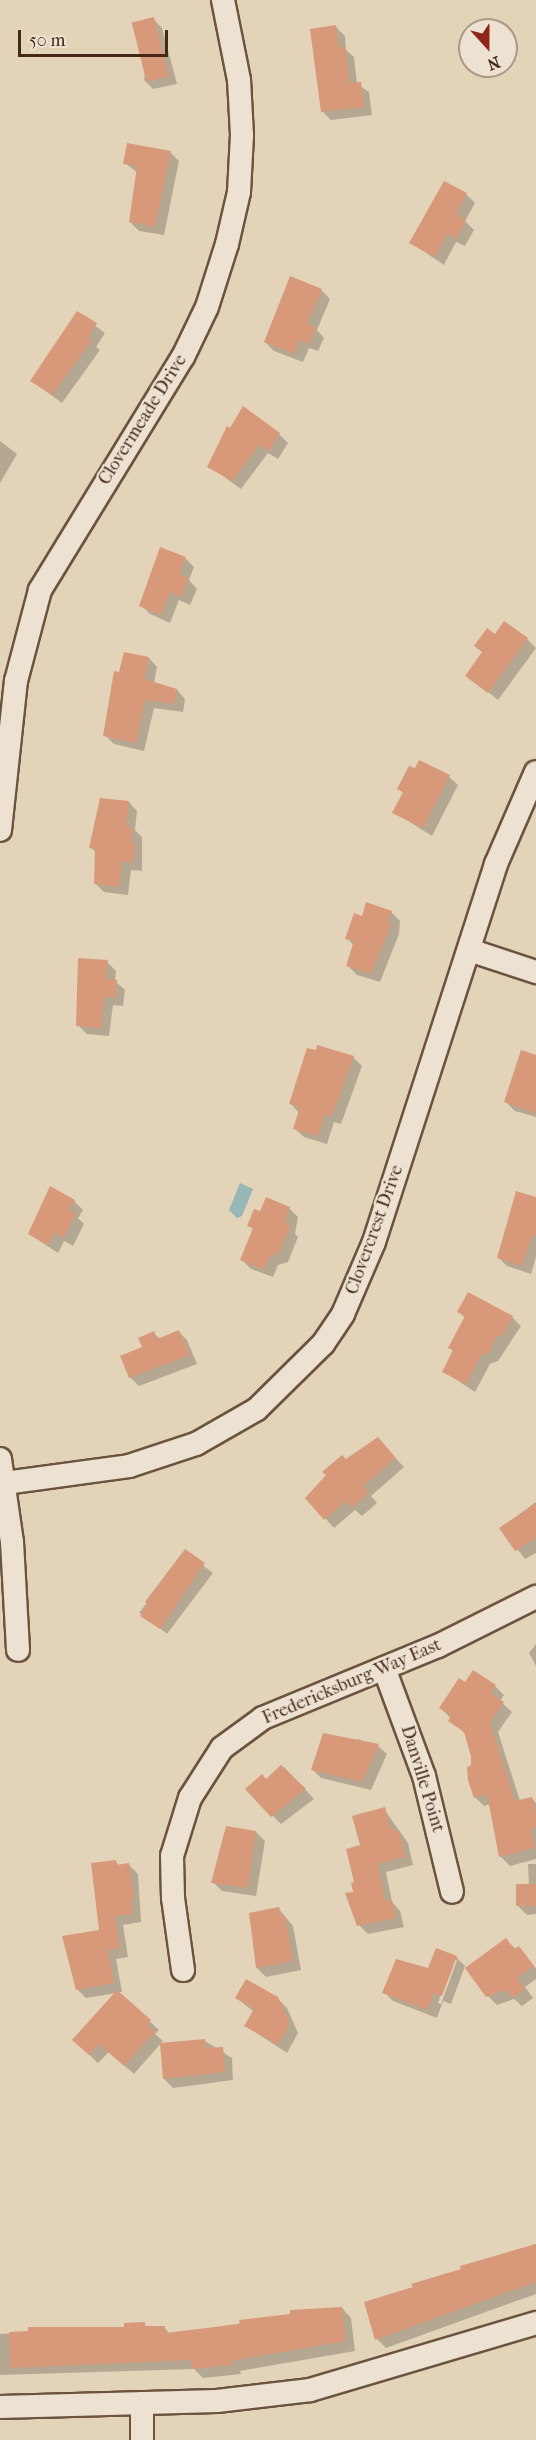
<!DOCTYPE html>
<html>
<head>
<meta charset="utf-8">
<style>
	body { margin:0 }
	#map { position:relative; width:536px; height:2440px; overflow:hidden; background:#e3d3b8; font-family:"IM FELL French Canon",serif }
	div>[style] { position:absolute }
	[style*='--x'] { left:calc(var(--x)*1px); top:calc(var(--y)*1px); width:calc(var(--w)*1px); rotate:calc(var(--a)*1deg) }
	.water>* { inset:0; background:#97b6b6 }
	.shadow>* { inset:0; background:#0003; transform-origin:0 0 }
	.building>* { inset:0; background:#d8997a; transform-origin:0 0 }
	.roads { filter:drop-shadow(2px 0 #6c5340) drop-shadow(-2px 0 #6c5340) drop-shadow(0 2px #6c5340) drop-shadow(0 -2px #6c5340) }
	.minor>* { height:22px; margin:-11px; padding:0 11px; transform-origin:11px; border-radius:11px; background:#ede2d1 }
	span { translate:-50% -50%; white-space:nowrap; text-align:center; line-height:1.15; -webkit-text-stroke:4.5px #ede2d1; paint-order:stroke }
	.street-label { font-size:18px; color:#452818 }
	.north { position:absolute; left:458px; top:18px; width:60px; height:60px; box-sizing:border-box; background:#ede2d1; border:2px solid #aa9887; border-radius:50%; rotate:159deg; font-size:16px; font-weight:700; line-height:24px; text-align:center; color:#452818 }
	.north::after { content:''; display:block; margin:auto; width:21px; height:27px; background:#8f2418; clip-path:polygon(50% 0,100% 100%,50% 72%,0 100%) }
	.scale { position:absolute; left:18px; top:30px; width:150px; height:27px; box-sizing:border-box; border:3px solid #452818; border-top:0; padding-left:8px; font-size:18px; line-height:21px; white-space:nowrap; color:#452818; -webkit-text-stroke:4px #ede2d1; paint-order:stroke }
</style>
</head>
<body>
<div id="map">
	<div class="water">
		<div style="clip-path:polygon(240px 1183px,253px 1189px,242px 1216px,237px 1218px,229px 1210px)"></div>
	</div>
	<div class="shadow">
		<div style="clip-path:polygon(153px 19px,162px 28px,177px 84px,153px 89px,144px 80px)"></div>
		<div style="clip-path:polygon(336px 27px,345px 36px,346px 50px,354px 57px,357px 84px,369px 92px,372px 115px,331px 120px,322px 111px)"></div>
		<div style="clip-path:polygon(170px 152px,179px 161px,164px 235px,139px 231px,130px 222px,138px 173px,125px 163px)"></div>
		<div style="clip-path:polygon(466px 194px,475px 203px,465px 221px,474px 230px,465px 246px,456px 242px,444px 265px,411px 243px)"></div>
		<div style="clip-path:polygon(321px 290px,330px 299px,317px 330px,324px 338px,318px 351px,309px 348px,303px 362px,274px 351px,265px 342px)"></div>
		<div style="clip-path:polygon(78px 313px,105px 333px,96px 347px,100px 350px,62px 403px,32px 381px)"></div>
		<div style="clip-path:polygon(279px 434px,288px 443px,278px 459px,268px 453px,241px 489px,209px 466px)"></div>
		<div style="clip-path:polygon(0 441px,17px 454px,0 483px)"></div>
		<div style="clip-path:polygon(185px 558px,194px 567px,189px 580px,197px 589px,190px 605px,179px 600px,170px 623px,150px 614px,141px 605px)"></div>
		<div style="clip-path:polygon(495px 636px,527px 639px,536px 648px,498px 700px,467px 675px)"></div>
		<div style="clip-path:polygon(149px 658px,157px 667px,154px 683px,177px 690px,185px 699px,183px 712px,154px 708px,144px 751px,114px 744px,105px 735px,120px 674px)"></div>
		<div style="clip-path:polygon(449px 777px,458px 785px,432px 836px,394px 812px,404px 794px,399px 789px)"></div>
		<div style="clip-path:polygon(129px 802px,137px 811px,135px 830px,142px 837px,142px 871px,131px 870px,128px 895px,104px 892px,95px 883px,96px 853px,91px 847px)"></div>
		<div style="clip-path:polygon(391px 912px,400px 921px,399px 934px,380px 982px,357px 975px,348px 966px,354px 946px,347px 938px,363px 918px)"></div>
		<div style="clip-path:polygon(107px 962px,116px 971px,115px 981px,125px 990px,123px 1006px,113px 1005px,109px 1036px,87px 1034px,78px 1025px)"></div>
		<div style="clip-path:polygon(536px 1056px,536px 1117px,515px 1111px,506px 1102px)"></div>
		<div style="clip-path:polygon(353px 1057px,362px 1066px,341px 1124px,334px 1122px,327px 1144px,304px 1137px,295px 1129px,299px 1113px,291px 1104px)"></div>
		<div style="clip-path:polygon(536px 1199px,536px 1257px,531px 1274px,507px 1266px,498px 1257px)"></div>
		<div style="clip-path:polygon(74px 1201px,83px 1210px,78px 1218px,84px 1224px,73px 1246px,64px 1241px,58px 1253px,29px 1234px)"></div>
		<div style="clip-path:polygon(289px 1208px,298px 1217px,295px 1234px,298px 1237px,288px 1262px,278px 1265px,273px 1277px,251px 1269px,242px 1260px,254px 1231px,249px 1225px,261px 1213px)"></div>
		<div style="clip-path:polygon(459px 1312px,512px 1317px,521px 1326px,498px 1361px,490px 1364px,475px 1392px,443px 1371px,454px 1352px,450px 1348px,465px 1318px)"></div>
		<div style="clip-path:polygon(178px 1331px,187px 1340px,197px 1364px,139px 1386px,130px 1377px,154px 1333px,160px 1339px)"></div>
		<div style="clip-path:polygon(386px 1448px,404px 1467px,371px 1496px,377px 1503px,362px 1516px,355px 1510px,334px 1528px,307px 1498px,346px 1461px)"></div>
		<div style="clip-path:polygon(536px 1502px,536px 1553px,525px 1559px,501px 1528px)"></div>
		<div style="left:185px;top:1552px;width:35px;height:76px;rotate:37deg"></div>
		<div style="clip-path:polygon(536px 1644px,536px 1666px,529px 1653px)"></div>
		<div style="clip-path:polygon(465px 1684px,495px 1686px,504px 1695px,500px 1701px,512px 1712px,498px 1732px,520px 1801px,532px 1798px,536px 1803px,536px 1859px,510px 1866px,501px 1857px,490px 1804px,484px 1806px,475px 1797px,473px 1756px,466px 1735px,441px 1708px)"></div>
		<div style="clip-path:polygon(358px 1739px,378px 1746px,387px 1754px,371px 1790px,321px 1778px,312px 1769px)"></div>
		<div style="clip-path:polygon(284px 1767px,314px 1799px,281px 1824px,272px 1815px,266px 1781px)"></div>
		<div style="clip-path:polygon(384px 1809px,408px 1843px,413px 1865px,386px 1872px,392px 1902px,400px 1911px,404px 1927px,368px 1934px,359px 1925px,355px 1893px,362px 1846px)"></div>
		<div style="clip-path:polygon(256px 1832px,265px 1841px,256px 1896px,222px 1891px,213px 1882px)"></div>
		<div style="clip-path:polygon(115px 1861px,120px 1866px,129px 1865px,138px 1874px,141px 1922px,123px 1925px,128px 1957px,116px 1959px,122px 1992px,118px 1992px,159px 2030px,155px 2034px,163px 2041px,134px 2074px,109px 2052px,98px 2063px,83px 2049px,117px 1993px,86px 1998px,77px 1989px,101px 1931px)"></div>
		<div style="clip-path:polygon(528px 1864px,536px 1864px,536px 1914px,527px 1915px,518px 1906px,529px 1886px)"></div>
		<div style="clip-path:polygon(279px 1909px,293px 1926px,301px 1970px,266px 1977px,257px 1968px,250px 1914px)"></div>
		<div style="clip-path:polygon(506px 1940px,536px 1968px,536px 1979px,525px 1987px,533px 1998px,522px 2006px,514px 1999px,497px 2005px,488px 1996px)"></div>
		<div style="clip-path:polygon(evenodd,437px 1950px,456px 1957px,465px 1966px,451px 2004px,443px 2001px,437px 2018px,393px 2001px,384px 1992px,429px 1970px,437px 1950px,454px 1960px,457px 1960px,441px 2004px,438px 2003px,454px 1960px)"></div>
		<div style="clip-path:polygon(237px 1998px,277px 1998px,287px 2008px,298px 2033px,287px 2053px,246px 2026px,254px 2012px)"></div>
		<div style="clip-path:polygon(205px 2041px,232px 2058px,233px 2080px,173px 2088px,164px 2079px)"></div>
		<div style="clip-path:polygon(536px 2245px,536px 2294px,386px 2348px,377px 2339px,414px 2288px)"></div>
		<div style="clip-path:polygon(342px 2308px,351px 2318px,355px 2351px,240px 2371px,241px 2374px,203px 2378px,194px 2369px,0 2375px,0 2334px,126px 2328px,144px 2324px,148px 2328px,164px 2327px,170px 2334px)"></div>
	</div>
	<div class="building">
		<div style="left:154px;top:17px;width:61px;height:23px;rotate:76deg"></div>
		<div style="clip-path:polygon(336px 25px,339px 47px,345px 47px,350px 83px,361px 82px,364px 107px,321px 112px,310px 29px)"></div>
		<div style="clip-path:polygon(127px 143px,171px 151px,155px 227px,129px 222px,137px 166px,123px 164px)"></div>
		<div style="clip-path:polygon(444px 181px,467px 193px,456px 214px,466px 220px,456px 239px,447px 234px,435px 257px,409px 243px)"></div>
		<div style="clip-path:polygon(290px 276px,322px 289px,307px 324px,316px 327px,309px 344px,300px 340px,294px 354px,264px 342px)"></div>
		<div style="clip-path:polygon(77px 311px,97px 323px,88px 338px,92px 340px,52px 395px,30px 381px)"></div>
		<div style="clip-path:polygon(243px 406px,280px 433px,269px 451px,259px 445px,232px 481px,207px 467px,227px 426px,230px 428px)"></div>
		<div style="clip-path:polygon(160px 547px,186px 557px,179px 574px,189px 578px,181px 597px,170px 592px,161px 615px,139px 606px)"></div>
		<div style="clip-path:polygon(504px 621px,528px 638px,488px 693px,465px 676px,482px 652px,474px 646px,487px 628px,495px 634px)"></div>
		<div style="clip-path:polygon(124px 652px,149px 657px,144px 679px,177px 689px,174px 704px,145px 700px,136px 743px,103px 736px,114px 671px,119px 672px)"></div>
		<div style="clip-path:polygon(419px 760px,450px 775px,423px 828px,392px 813px,403px 792px,397px 789px,409px 766px,415px 768px)"></div>
		<div style="clip-path:polygon(100px 798px,129px 801px,126px 826px,133px 827px,131px 844px,136px 844px,133px 863px,122px 861px,119px 887px,94px 884px,95px 849px,89px 848px)"></div>
		<div style="clip-path:polygon(366px 902px,392px 911px,388px 922px,391px 924px,371px 974px,346px 966px,354px 941px,345px 939px,354px 913px,362px 916px)"></div>
		<div style="clip-path:polygon(78px 958px,108px 960px,106px 978px,117px 980px,115px 998px,104px 997px,101px 1028px,76px 1026px)"></div>
		<div style="clip-path:polygon(317px 1045px,354px 1056px,332px 1116px,325px 1114px,318px 1136px,293px 1129px,300px 1107px,289px 1104px,307px 1048px,316px 1050px)"></div>
		<div style="clip-path:polygon(521px 1050px,536px 1055px,536px 1113px,504px 1102px)"></div>
		<div style="clip-path:polygon(50px 1186px,75px 1200px,69px 1210px,76px 1214px,63px 1238px,55px 1233px,48px 1245px,28px 1234px)"></div>
		<div style="clip-path:polygon(516px 1191px,536px 1197px,536px 1236px,532px 1235px,522px 1266px,497px 1258px)"></div>
		<div style="clip-path:polygon(266px 1197px,290px 1207px,285px 1219px,290px 1227px,279px 1253px,270px 1256px,264px 1270px,240px 1260px,253px 1228px,247px 1226px,254px 1209px,260px 1211px)"></div>
		<div style="clip-path:polygon(468px 1292px,513px 1316px,502px 1337px,498px 1334px,489px 1353px,481px 1355px,466px 1384px,442px 1372px,453px 1350px,448px 1348px,465px 1316px,457px 1312px)"></div>
		<div style="clip-path:polygon(179px 1330px,190px 1355px,129px 1378px,120px 1356px,142px 1347px,138px 1338px,154px 1331px,157px 1339px)"></div>
		<div style="clip-path:polygon(378px 1437px,396px 1458px,363px 1486px,369px 1493px,352px 1508px,346px 1501px,324px 1520px,305px 1498px,326px 1475px,322px 1472px,342px 1455px,346px 1459px)"></div>
		<div style="clip-path:polygon(536px 1503px,536px 1538px,515px 1551px,499px 1528px)"></div>
		<div style="clip-path:polygon(185px 1549px,205px 1563px,160px 1629px,140px 1616px,148px 1604px,145px 1602px)"></div>
		<div style="clip-path:polygon(473px 1670px,496px 1685px,491px 1693px,504px 1702px,490px 1722px,515px 1801px,532px 1797px,536px 1812px,536px 1827px,530px 1829px,535px 1848px,499px 1857px,487px 1794px,474px 1798px,468px 1780px,467px 1767px,471px 1765px,471px 1756px,464px 1732px,448px 1721px,451px 1716px,439px 1708px,459px 1678px,465px 1682px)"></div>
		<div style="clip-path:polygon(323px 1733px,379px 1744px,362px 1782px,311px 1770px)"></div>
		<div style="clip-path:polygon(281px 1765px,306px 1789px,271px 1817px,245px 1789px,262px 1774px,266px 1779px)"></div>
		<div style="clip-path:polygon(385px 1807px,391px 1829px,399px 1832px,406px 1857px,378px 1864px,385px 1901px,392px 1900px,396px 1918px,357px 1926px,345px 1893px,353px 1892px,351px 1883px,354px 1882px,346px 1849px,360px 1845px,352px 1816px)"></div>
		<div style="clip-path:polygon(226px 1826px,256px 1831px,248px 1888px,211px 1883px)"></div>
		<div style="clip-path:polygon(116px 1860px,117px 1865px,129px 1863px,134px 1899px,131px 1900px,133px 1914px,115px 1916px,120px 1948px,108px 1950px,114px 1983px,76px 1990px,62px 1936px,99px 1930px,91px 1863px)"></div>
		<div style="left:536px;top:1884px;width:22px;height:20px;rotate:90deg"></div>
		<div style="clip-path:polygon(279px 1907px,281px 1916px,285px 1916px,293px 1961px,256px 1968px,249px 1913px)"></div>
		<div style="clip-path:polygon(506px 1938px,514px 1949px,519px 1946px,534px 1966px,517px 1978px,525px 1989px,512px 1998px,506px 1990px,486px 1997px,465px 1968px)"></div>
		<div style="clip-path:polygon(436px 1948px,457px 1956px,442px 1996px,434px 1993px,428px 2010px,382px 1993px,396px 1959px,428px 1968px)"></div>
		<div style="clip-path:polygon(246px 1979px,278px 1997px,290px 2024px,278px 2045px,244px 2026px,254px 2009px,235px 1998px)"></div>
		<div style="clip-path:polygon(117px 1990px,151px 2020px,147px 2025px,155px 2032px,124px 2066px,99px 2044px,89px 2055px,72px 2040px)"></div>
		<div style="clip-path:polygon(205px 2039px,206px 2048px,223px 2047px,225px 2072px,163px 2079px,160px 2043px)"></div>
		<div style="clip-path:polygon(536px 2244px,536px 2282px,375px 2340px,364px 2302px,413px 2287px,411px 2284px,461px 2269px,460px 2266px)"></div>
		<div style="clip-path:polygon(342px 2307px,346px 2341px,231px 2361px,232px 2365px,192px 2369px,191px 2360px,10px 2368px,9px 2332px,28px 2331px,28px 2327px,124px 2327px,124px 2323px,145px 2322px,145px 2326px,165px 2326px,165px 2333px,240px 2324px,239px 2320px,290px 2314px,290px 2310px)"></div>
	</div>
	<div class="roads">
		<div class="minor">
			<div style="--x:0;--y:830;--w:150;--a:-83.9"></div>
			<div style="--x:16;--y:681;--w:94;--a:-75.2"></div>
			<div style="--x:40;--y:590;--w:273;--a:-58.5"></div>
			<div style="--x:183;--y:357;--w:55;--a:-64.4"></div>
			<div style="--x:207;--y:307;--w:66;--a:-72.4"></div>
			<div style="--x:227;--y:244;--w:53;--a:-77"></div>
			<div style="--x:239;--y:192;--w:57;--a:-87"></div>
			<div style="--x:242;--y:135;--w:55;--a:-93.1"></div>
			<div style="--x:239;--y:80;--w:82;--a:-101.3"></div>
			<div style="--x:469;--y:950;--w:71;--a:18.2"></div>
			<div style="--x:0;--y:1459;--w:84;--a:81.8"></div>
			<div style="--x:12;--y:1542;--w:108;--a:86.8"></div>
			<div style="--x:5;--y:1483;--w:125;--a:-7.8"></div>
			<div style="--x:129;--y:1466;--w:71;--a:-18.2"></div>
			<div style="--x:196;--y:1444;--w:70;--a:-29.8"></div>
			<div style="--x:257;--y:1409;--w:93;--a:-44.6"></div>
			<div style="--x:323;--y:1344;--w:36;--a:-56"></div>
			<div style="--x:343;--y:1314;--w:78;--a:-66.7"></div>
			<div style="--x:374;--y:1242;--w:397;--a:-72.1"></div>
			<div style="--x:496;--y:864;--w:100;--a:-66.5"></div>
			<div style="--x:384;--y:1668;--w:115;--a:69.7"></div>
			<div style="--x:424;--y:1776;--w:119;--a:76.4"></div>
			<div style="--x:183;--y:1970;--w:73;--a:-97.9"></div>
			<div style="--x:173;--y:1898;--w:42;--a:-91.4"></div>
			<div style="--x:172;--y:1856;--w:61;--a:-72.8"></div>
			<div style="--x:190;--y:1798;--w:59;--a:-57.4"></div>
			<div style="--x:222;--y:1748;--w:51;--a:-36.2"></div>
			<div style="--x:263;--y:1718;--w:189;--a:-22.4"></div>
			<div style="--x:438;--y:1646;--w:110;--a:-26.6"></div>
			<div style="--x:142;--y:2403;--w:37;--a:90"></div>
			<div style="--x:0;--y:2407;--w:217;--a:-1.6"></div>
			<div style="--x:217;--y:2401;--w:94;--a:-6.7"></div>
			<div style="--x:310;--y:2390;--w:236;--a:-16.5"></div>
		</div>
	</div>
	<div class="street-label">
		<span style="left:143px;top:420px;rotate:-58deg">Clovermeade Drive</span>
		<span style="left:375px;top:1230px;rotate:-70deg">Clovercrest Drive</span>
		<span style="left:352px;top:1682px;rotate:-23deg">Fredericksburg Way East</span>
		<span style="left:422px;top:1779px;rotate:73deg">Danville Point</span>
	</div>
	<div class="north">N</div>
	<div class="scale">50 m</div>
</div>
</body>
</html>
